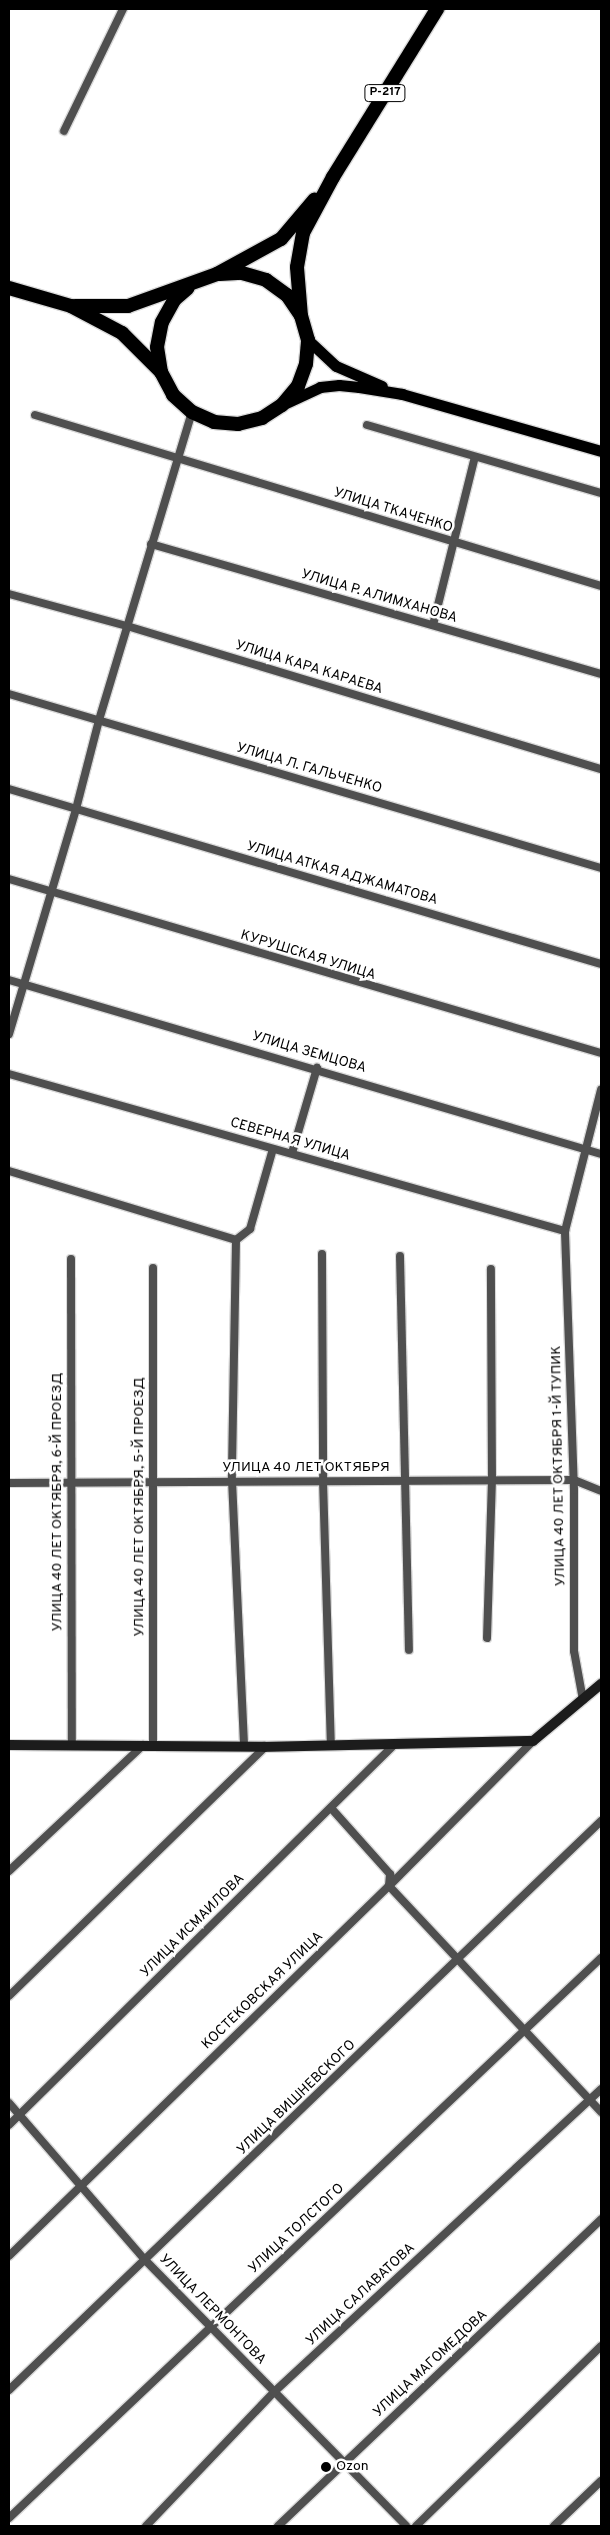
<!DOCTYPE html>
<html>
<head>
<meta charset="utf-8">
<style>
	body { margin:0 }
	#map { position:relative; width:610px; height:2535px; overflow:hidden; background:#fff; font-family:Overpass,sans-serif }
	div>[style] { position:absolute }
	[style*='--x'] { left:calc(var(--x)*1px); top:calc(var(--y)*1px); width:calc(var(--w)*1px); rotate:calc(var(--a)*1deg) }
	.roads { filter:drop-shadow(1px 0 #dbdbdb) drop-shadow(-1px 0 #dbdbdb) drop-shadow(0 1px #dbdbdb) drop-shadow(0 -1px #dbdbdb) }
	.street>* { height:8px; margin:-4px; padding:0 4px; transform-origin:4px; border-radius:4px; background:#4f4f4f }
	.secondary>* { height:10px; margin:-5px; padding:0 5px; transform-origin:5px; border-radius:5px; background:#1c1c1c }
	.primary>* { height:11px; margin:-5.5px; padding:0 5.5px; transform-origin:5.5px; border-radius:5.5px; background:#000 }
	.highway>* { height:14px; margin:-7px; padding:0 7px; transform-origin:7px; border-radius:7px; background:#000 }
	.dots>* { width:14px; height:14px; translate:-50% -50%; box-sizing:border-box; border:2px solid #fff; border-radius:50% }
	span { translate:-50% -50%; white-space:nowrap; text-align:center; line-height:1.15; -webkit-text-stroke:5px #fff; paint-order:stroke }
	.shield-label span { padding:1px 4px; background:#fff; border:1px solid; border-radius:4px; -webkit-text-stroke-width:0 }
	.shield-label { font-size:12px; color:#000; font-weight:700 }
	.street-label { font-size:14px; color:#000 }
	.poi-label { font-size:14px; color:#000 }
	.left { translate:0 -50%; text-align:left }
	.frame { position:absolute; inset:0; border:10px solid #000; pointer-events:none }
</style>
</head>
<body>
<div id="map">
	<div class="roads">
		<div class="street">
			<div style="--x:64;--y:131;--w:136;--a:-64.2"></div>
			<div style="--x:35;--y:415;--w:591;--a:16.81"></div>
			<div style="--x:367;--y:425;--w:244;--a:16.2"></div>
			<div style="--x:151;--y:544;--w:468;--a:16.1"></div>
			<div style="--x:9;--y:594;--w:122;--a:15.2"></div>
			<div style="--x:127;--y:626;--w:495;--a:16.8"></div>
			<div style="--x:433;--y:625;--w:173;--a:-76"></div>
			<div style="--x:9;--y:694;--w:617;--a:16.38"></div>
			<div style="--x:9;--y:789;--w:617;--a:16.47"></div>
			<div style="--x:9;--y:879;--w:617;--a:16.38"></div>
			<div style="--x:9;--y:980;--w:617;--a:16.38"></div>
			<div style="--x:9;--y:1034;--w:235;--a:-73.4"></div>
			<div style="--x:76;--y:809;--w:92;--a:-75.5"></div>
			<div style="--x:99;--y:720;--w:322;--a:-73.2"></div>
			<div style="--x:9;--y:1074;--w:578;--a:15.77"></div>
			<div style="--x:292;--y:1153;--w:89;--a:-73.6"></div>
			<div style="--x:9;--y:1171;--w:237;--a:16.9"></div>
			<div style="--x:236;--y:1240;--w:18;--a:-38"></div>
			<div style="--x:250;--y:1229;--w:83;--a:-74"></div>
			<div style="--x:236;--y:1240;--w:240;--a:91"></div>
			<div style="--x:232;--y:1480;--w:267;--a:87.4"></div>
			<div style="--x:322;--y:1254;--w:226;--a:89.7"></div>
			<div style="--x:323;--y:1480;--w:264;--a:88.3"></div>
			<div style="--x:400;--y:1256;--w:394;--a:88.7"></div>
			<div style="--x:71;--y:1259;--w:486;--a:89.9"></div>
			<div style="--x:153;--y:1268;--w:477;--a:90"></div>
			<div style="--x:9;--y:1483;--w:565;--a:-0.3"></div>
			<div style="--x:574;--y:1480;--w:29;--a:22"></div>
			<div style="--x:487;--y:1638;--w:158;--a:-88.2"></div>
			<div style="--x:492;--y:1480;--w:211;--a:-90.3"></div>
			<div style="--x:583;--y:1700;--w:50;--a:-100.4"></div>
			<div style="--x:574;--y:1651;--w:161;--a:-90"></div>
			<div style="--x:574;--y:1490;--w:259;--a:-92"></div>
			<div style="--x:565;--y:1231;--w:146;--a:-75.7"></div>
			<div style="--x:331;--y:1808;--w:89;--a:48.2"></div>
			<div style="--x:390;--y:1874;--w:12;--a:95"></div>
			<div style="--x:389;--y:1886;--w:310;--a:46.8"></div>
			<div style="--x:9;--y:1871;--w:184;--a:-43.2"></div>
			<div style="--x:9;--y:1996;--w:357;--a:-44.2"></div>
			<div style="--x:9;--y:2103;--w:209;--a:49.1"></div>
			<div style="--x:146;--y:2261;--w:371;--a:45.5"></div>
			<div style="--x:9;--y:2125;--w:541;--a:-44.63"></div>
			<div style="--x:9;--y:2256;--w:530;--a:-44.24"></div>
			<div style="--x:389;--y:1886;--w:204;--a:-45.2"></div>
			<div style="--x:9;--y:2390;--w:821;--a:-43.87"></div>
			<div style="--x:9;--y:2518;--w:815;--a:-43.41"></div>
			<div style="--x:146;--y:2526;--w:185;--a:-46.3"></div>
			<div style="--x:274;--y:2392;--w:446;--a:-42.8"></div>
			<div style="--x:278;--y:2526;--w:446;--a:-43.5"></div>
			<div style="--x:416;--y:2526;--w:258;--a:-44.2"></div>
			<div style="--x:554;--y:2526;--w:65;--a:-43.8"></div>
		</div>
		<div class="secondary">
			<div style="--x:9;--y:1745;--w:256;--a:0.4"></div>
			<div style="--x:265;--y:1747;--w:268;--a:-1.3"></div>
			<div style="--x:533;--y:1741;--w:89;--a:-40"></div>
		</div>
		<div class="primary">
			<div style="--x:308;--y:340;--w:38;--a:43"></div>
			<div style="--x:336;--y:366;--w:50;--a:23.5"></div>
			<div style="--x:286;--y:403;--w:38;--a:-25"></div>
			<div style="--x:320;--y:387;--w:19;--a:-6"></div>
			<div style="--x:339;--y:385;--w:20;--a:6"></div>
			<div style="--x:359;--y:387;--w:44;--a:9.2"></div>
			<div style="--x:402;--y:394;--w:207;--a:16"></div>
		</div>
		<div class="highway">
			<div style="--x:220;--y:274;--w:22;--a:-3"></div>
			<div style="--x:242;--y:273;--w:25;--a:16"></div>
			<div style="--x:266;--y:280;--w:26;--a:36"></div>
			<div style="--x:287;--y:295;--w:23;--a:56"></div>
			<div style="--x:9;--y:288;--w:65;--a:16.2"></div>
			<div style="--x:71;--y:306;--w:58;--a:27.9"></div>
			<div style="--x:122;--y:333;--w:55;--a:45"></div>
			<div style="--x:161;--y:372;--w:26;--a:62"></div>
			<div style="--x:173;--y:395;--w:25;--a:42"></div>
			<div style="--x:192;--y:412;--w:24;--a:24"></div>
			<div style="--x:214;--y:422;--w:24;--a:5"></div>
			<div style="--x:238;--y:424;--w:25;--a:-14"></div>
			<div style="--x:262;--y:418;--w:24;--a:-33"></div>
			<div style="--x:282;--y:405;--w:25;--a:-50"></div>
			<div style="--x:298;--y:386;--w:23;--a:-70"></div>
			<div style="--x:306;--y:364;--w:24;--a:-85"></div>
			<div style="--x:308;--y:340;--w:25;--a:-106"></div>
			<div style="--x:301;--y:316;--w:49;--a:-94.7"></div>
			<div style="--x:297;--y:267;--w:35;--a:-80"></div>
			<div style="--x:303;--y:233;--w:64;--a:-61.8"></div>
			<div style="--x:333;--y:177;--w:198;--a:-58.2"></div>
			<div style="--x:75;--y:306;--w:53;--a:0"></div>
			<div style="--x:128;--y:306;--w:95;--a:-19.8"></div>
			<div style="--x:217;--y:274;--w:73;--a:-28.7"></div>
			<div style="--x:281;--y:239;--w:52;--a:-49.6"></div>
			<div style="--x:161;--y:372;--w:25;--a:-99"></div>
			<div style="--x:157;--y:347;--w:25;--a:-79"></div>
			<div style="--x:162;--y:322;--w:25;--a:-61"></div>
			<div style="--x:174;--y:300;--w:18;--a:-41"></div>
		</div>
	</div>
	<div class="dots">
		<div style="left:326px;top:2467px;background:#000"></div>
	</div>
	<div class="shield-label">
		<span style="left:385px;top:93px">Р-217</span>
	</div>
	<div class="street-label">
		<span style="left:393px;top:511px;rotate:17deg">УЛИЦА ТКАЧЕНКО</span>
		<span style="left:379px;top:597px;rotate:16deg">УЛИЦА Р. АЛИМХАНОВА</span>
		<span style="left:309px;top:668px;rotate:17deg">УЛИЦА КАРА КАРАЕВА</span>
		<span style="left:309px;top:769px;rotate:16deg">УЛИЦА Л. ГАЛЬЧЕНКО</span>
		<span style="left:342px;top:874px;rotate:16deg">УЛИЦА АТКАЯ АДЖАМАТОВА</span>
		<span style="left:308px;top:956px;rotate:17deg">КУРУШСКАЯ УЛИЦА</span>
		<span style="left:309px;top:1053px;rotate:16deg">УЛИЦА ЗЕМЦОВА</span>
		<span style="left:290px;top:1140px;rotate:16deg">СЕВЕРНАЯ УЛИЦА</span>
		<span style="left:559px;top:1466px;rotate:-91deg">УЛИЦА 40 ЛЕТ ОКТЯБРЯ 1-Й ТУПИК</span>
		<span style="left:306px;top:1468px">УЛИЦА 40 ЛЕТ ОКТЯБРЯ</span>
		<span style="left:58px;top:1502px;rotate:-90deg">УЛИЦА 40 ЛЕТ ОКТЯБРЯ, 6-Й ПРОЕЗД</span>
		<span style="left:140px;top:1507px;rotate:-90deg">УЛИЦА 40 ЛЕТ ОКТЯБРЯ, 5-Й ПРОЕЗД</span>
		<span style="left:193px;top:1926px;rotate:-45deg">УЛИЦА ИСМАИЛОВА</span>
		<span style="left:263px;top:1991px;rotate:-44deg">КОСТЕКОВСКАЯ УЛИЦА</span>
		<span style="left:297px;top:2098px;rotate:-44deg">УЛИЦА ВИШНЕВСКОГО</span>
		<span style="left:297px;top:2229px;rotate:-43deg">УЛИЦА ТОЛСТОГО</span>
		<span style="left:361px;top:2295px;rotate:-43deg">УЛИЦА САЛАВАТОВА</span>
		<span style="left:212px;top:2310px;rotate:46deg">УЛИЦА ЛЕРМОНТОВА</span>
		<span style="left:431px;top:2364px;rotate:-43deg">УЛИЦА МАГОМЕДОВА</span>
	</div>
	<div class="poi-label">
		<span class="left" style="left:336px;top:2467px">Ozon</span>
	</div>
	<div class="frame"></div>
</div>
</body>
</html>
